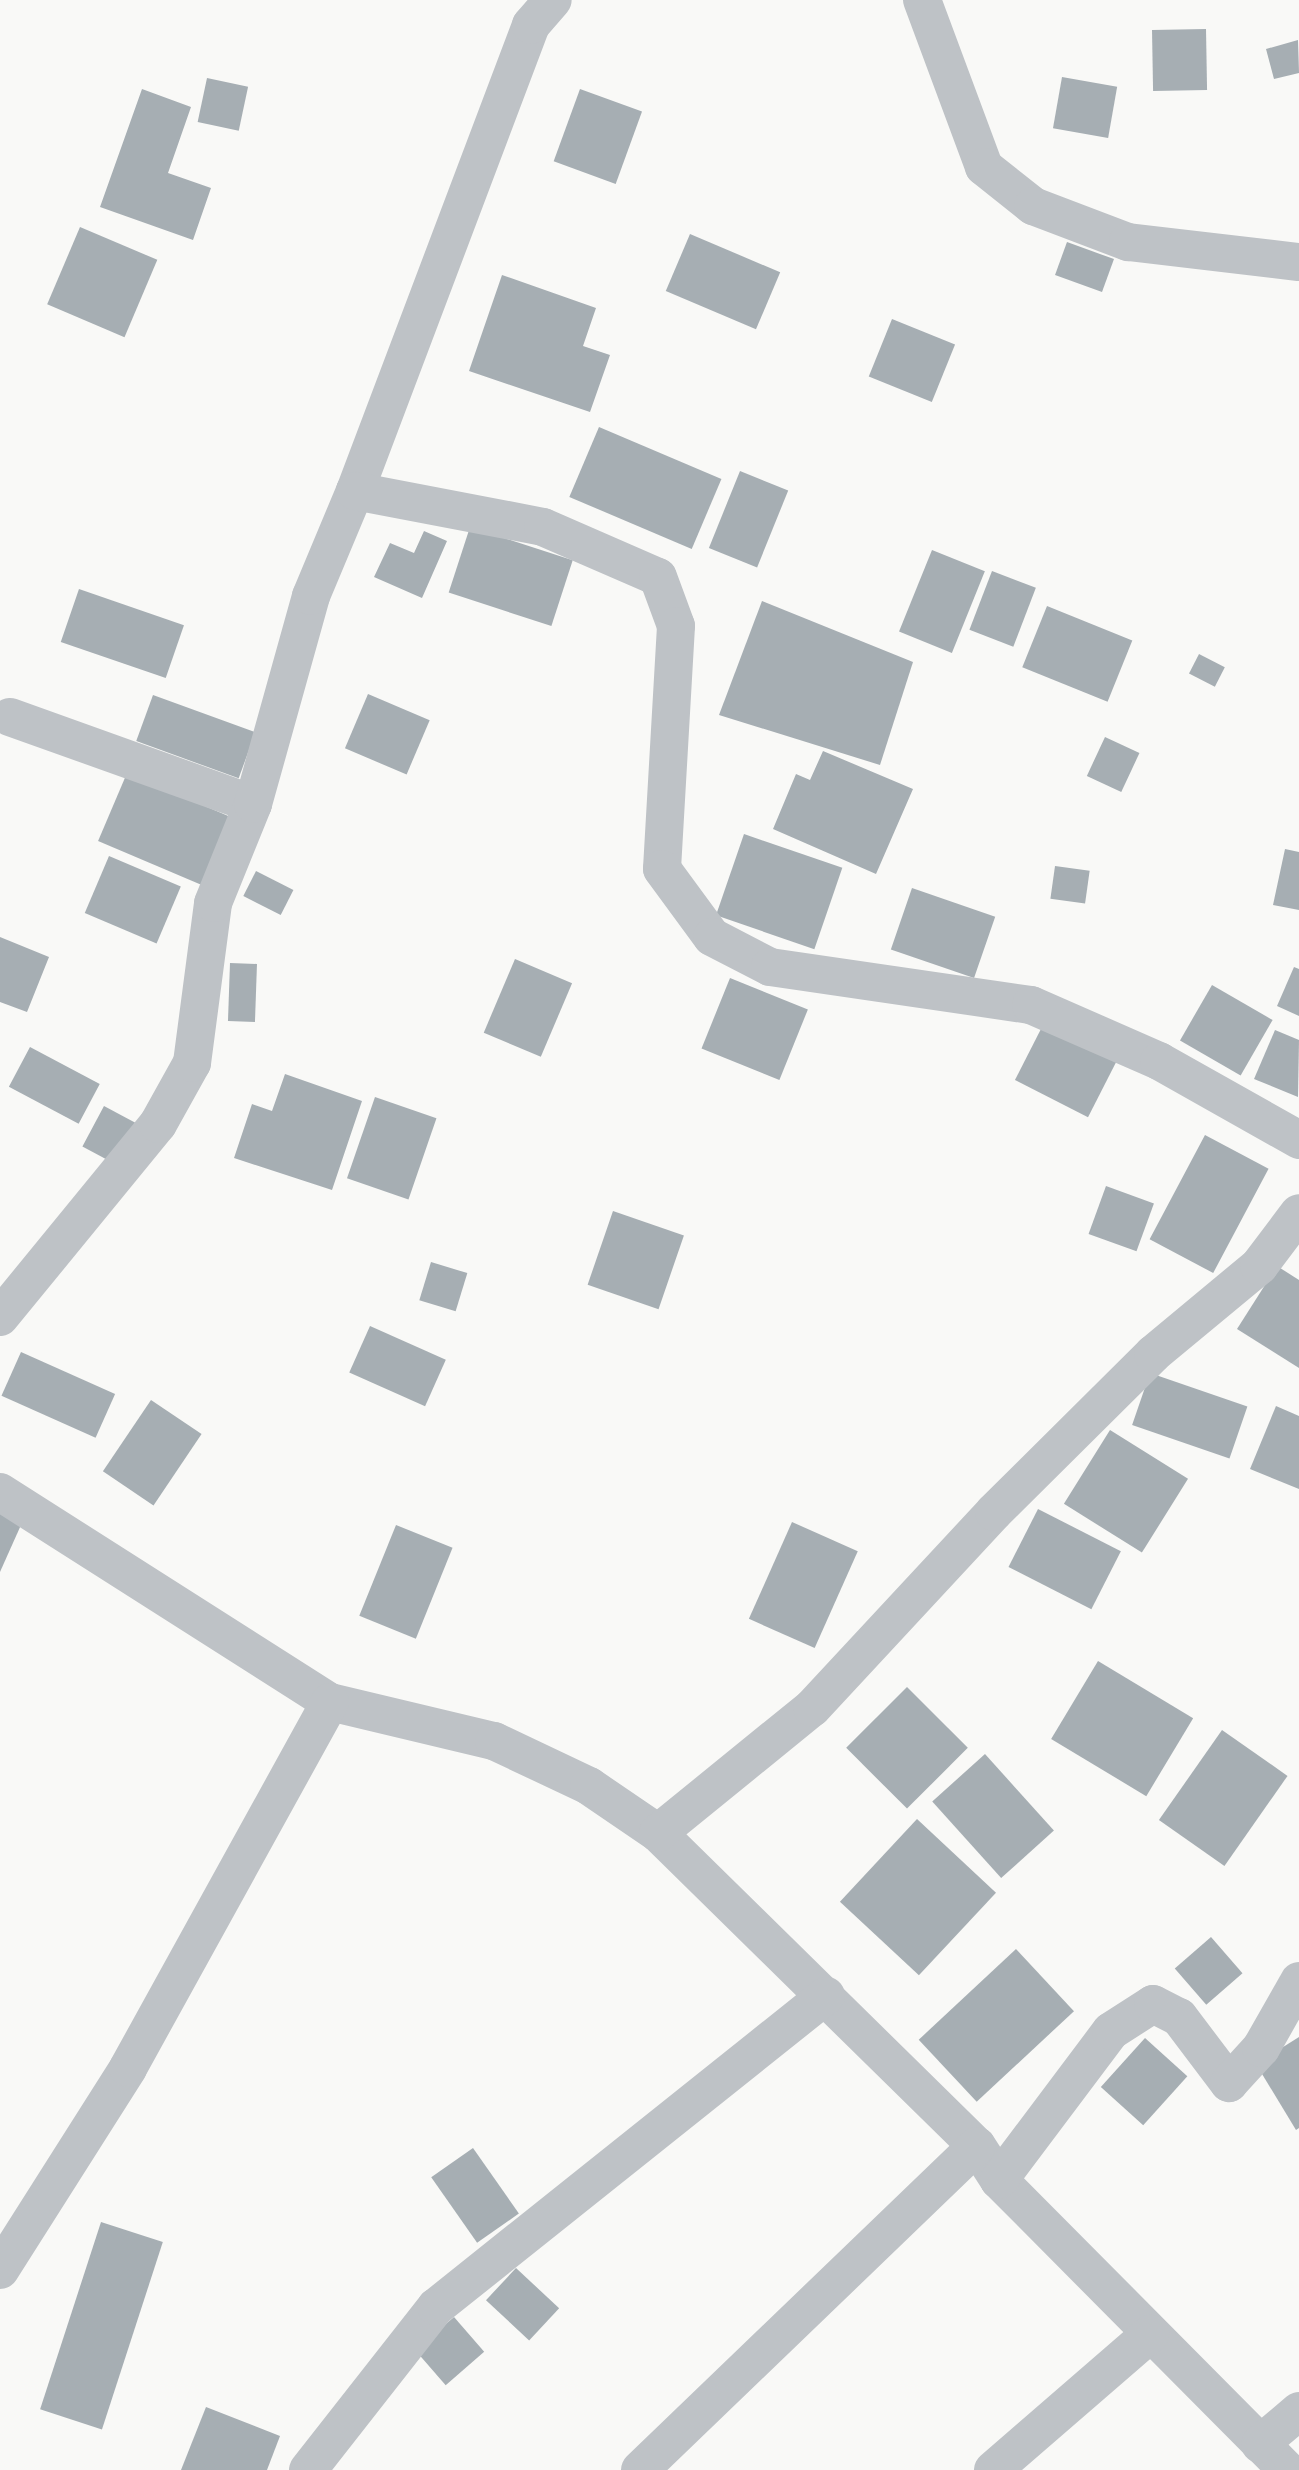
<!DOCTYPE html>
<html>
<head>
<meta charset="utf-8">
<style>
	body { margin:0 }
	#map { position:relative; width:1299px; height:2470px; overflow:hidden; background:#f9f9f7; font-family:"Asap Condensed",sans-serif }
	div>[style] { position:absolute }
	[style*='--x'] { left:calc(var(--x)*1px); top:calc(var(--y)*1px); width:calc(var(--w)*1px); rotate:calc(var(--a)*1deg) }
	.building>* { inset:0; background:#a6aeb3; transform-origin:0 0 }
	.minor>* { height:38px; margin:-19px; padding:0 19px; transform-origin:19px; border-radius:19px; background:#bec2c6 }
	span { translate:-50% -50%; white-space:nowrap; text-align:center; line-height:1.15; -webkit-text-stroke:7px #fff; paint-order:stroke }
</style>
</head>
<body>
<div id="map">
	<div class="building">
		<div style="left:1206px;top:29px;width:61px;height:54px;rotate:89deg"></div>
		<div style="clip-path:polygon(1298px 40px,1299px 73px,1274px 79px,1266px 49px)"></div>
		<div style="left:1062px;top:77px;width:56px;height:52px;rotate:10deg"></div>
		<div style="left:207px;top:78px;width:42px;height:45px;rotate:12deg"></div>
		<div style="clip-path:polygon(142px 89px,191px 107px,168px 173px,211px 188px,193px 240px,100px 207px)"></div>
		<div style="left:580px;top:89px;width:66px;height:77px;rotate:20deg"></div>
		<div style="left:80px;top:227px;width:84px;height:84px;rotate:23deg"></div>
		<div style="left:690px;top:234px;width:98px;height:62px;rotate:23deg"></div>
		<div style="left:1067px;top:242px;width:50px;height:35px;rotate:20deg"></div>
		<div style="clip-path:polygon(502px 275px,596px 308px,583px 346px,610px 355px,590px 412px,469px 371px)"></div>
		<div style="left:892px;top:319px;width:68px;height:62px;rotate:22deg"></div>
		<div style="left:599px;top:427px;width:133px;height:76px;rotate:23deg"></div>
		<div style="left:740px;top:471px;width:52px;height:83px;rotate:22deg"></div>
		<div style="left:470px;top:527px;width:108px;height:69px;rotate:18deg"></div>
		<div style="clip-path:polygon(424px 531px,447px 541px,422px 598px,374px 577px,390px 543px,414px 553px)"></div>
		<div style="left:932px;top:550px;width:57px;height:88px;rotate:22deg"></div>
		<div style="left:992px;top:571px;width:47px;height:63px;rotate:21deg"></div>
		<div style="left:79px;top:589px;width:111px;height:56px;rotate:19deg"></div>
		<div style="clip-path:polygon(762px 601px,913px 662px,880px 765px,719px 715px)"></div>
		<div style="left:1047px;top:606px;width:92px;height:66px;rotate:22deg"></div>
		<div style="left:1199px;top:654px;width:29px;height:22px;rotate:27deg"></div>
		<div style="left:368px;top:694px;width:67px;height:59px;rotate:23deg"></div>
		<div style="left:153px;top:695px;width:109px;height:49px;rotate:20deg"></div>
		<div style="left:1105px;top:737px;width:38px;height:43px;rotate:25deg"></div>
		<div style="clip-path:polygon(823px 751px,913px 789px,876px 874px,773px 829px,796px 774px,810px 780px)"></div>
		<div style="left:127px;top:773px;width:119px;height:74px;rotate:23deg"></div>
		<div style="left:744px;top:834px;width:104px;height:86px;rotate:19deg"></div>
		<div style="clip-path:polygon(1285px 849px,1299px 852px,1299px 910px,1273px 905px)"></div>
		<div style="left:109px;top:856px;width:78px;height:62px;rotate:23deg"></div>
		<div style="left:1055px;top:866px;width:35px;height:33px;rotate:8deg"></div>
		<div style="left:256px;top:871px;width:42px;height:28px;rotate:27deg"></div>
		<div style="left:912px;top:888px;width:88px;height:65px;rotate:19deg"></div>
		<div style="clip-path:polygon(0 937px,49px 957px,27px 1012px,0 1002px)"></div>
		<div style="left:515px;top:959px;width:62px;height:80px;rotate:23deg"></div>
		<div style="left:230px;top:963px;width:27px;height:58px;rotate:2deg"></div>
		<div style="clip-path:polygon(1294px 967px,1299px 969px,1299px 1016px,1277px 1006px)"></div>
		<div style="left:730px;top:978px;width:84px;height:76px;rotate:22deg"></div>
		<div style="left:1212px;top:985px;width:70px;height:64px;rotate:30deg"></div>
		<div style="left:1044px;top:1023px;width:82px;height:64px;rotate:27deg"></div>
		<div style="clip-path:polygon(1275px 1030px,1299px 1040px,1298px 1097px,1254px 1079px)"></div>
		<div style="left:30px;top:1047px;width:79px;height:45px;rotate:28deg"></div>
		<div style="clip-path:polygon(285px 1074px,362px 1101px,332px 1190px,234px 1158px,252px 1104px,272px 1111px)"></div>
		<div style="left:375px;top:1097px;width:65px;height:86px;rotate:19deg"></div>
		<div style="left:104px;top:1106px;width:36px;height:46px;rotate:28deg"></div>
		<div style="left:1205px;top:1135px;width:72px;height:118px;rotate:28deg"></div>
		<div style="left:1106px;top:1186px;width:51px;height:51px;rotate:20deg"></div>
		<div style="left:613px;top:1211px;width:75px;height:78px;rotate:19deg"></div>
		<div style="left:431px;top:1262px;width:38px;height:40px;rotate:17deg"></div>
		<div style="clip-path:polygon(1277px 1266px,1299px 1280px,1299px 1368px,1237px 1329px)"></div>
		<div style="left:370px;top:1326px;width:83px;height:51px;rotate:24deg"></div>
		<div style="left:21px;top:1352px;width:103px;height:48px;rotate:24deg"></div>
		<div style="left:1150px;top:1373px;width:103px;height:55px;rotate:19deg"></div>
		<div style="left:151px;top:1400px;width:61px;height:86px;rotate:34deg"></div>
		<div style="clip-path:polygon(1276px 1406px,1299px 1416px,1299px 1489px,1250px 1469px)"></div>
		<div style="left:1110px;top:1430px;width:92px;height:87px;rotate:32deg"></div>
		<div style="clip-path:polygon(0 1505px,25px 1516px,0 1572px)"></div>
		<div style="left:1038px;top:1509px;width:93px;height:65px;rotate:27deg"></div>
		<div style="left:792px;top:1522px;width:72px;height:106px;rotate:24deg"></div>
		<div style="left:396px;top:1525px;width:61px;height:98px;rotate:22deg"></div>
		<div style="left:1098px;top:1661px;width:111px;height:91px;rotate:31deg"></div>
		<div style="left:907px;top:1687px;width:86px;height:86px;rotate:45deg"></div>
		<div style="left:1222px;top:1730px;width:80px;height:110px;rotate:35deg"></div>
		<div style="left:985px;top:1754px;width:103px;height:71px;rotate:48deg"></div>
		<div style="left:917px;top:1819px;width:108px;height:113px;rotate:43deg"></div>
		<div style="left:1211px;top:1937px;width:48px;height:48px;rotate:49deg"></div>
		<div style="left:1016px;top:1949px;width:85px;height:133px;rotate:47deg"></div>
		<div style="clip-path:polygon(1299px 2037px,1299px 2128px,1296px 2130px,1256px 2064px)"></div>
		<div style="left:1145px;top:2038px;width:57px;height:66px;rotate:42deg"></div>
		<div style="left:473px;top:2148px;width:80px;height:51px;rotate:55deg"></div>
		<div style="left:101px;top:2222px;width:65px;height:197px;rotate:18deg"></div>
		<div style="left:516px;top:2268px;width:59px;height:44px;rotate:43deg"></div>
		<div style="left:454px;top:2317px;width:46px;height:51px;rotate:49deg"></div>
		<div style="clip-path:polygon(206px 2407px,280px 2436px,267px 2470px,181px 2470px)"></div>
	</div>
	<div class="minor">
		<div style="--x:922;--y:0;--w:178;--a:69.6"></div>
		<div style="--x:984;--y:167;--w:63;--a:38.5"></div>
		<div style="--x:1033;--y:206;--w:102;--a:20.8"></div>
		<div style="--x:1128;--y:242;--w:172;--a:6.7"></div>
		<div style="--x:355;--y:491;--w:498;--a:-69.3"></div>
		<div style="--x:531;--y:25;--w:33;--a:-49"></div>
		<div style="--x:10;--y:717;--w:258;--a:19.7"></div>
		<div style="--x:0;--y:1317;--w:249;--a:-50.7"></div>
		<div style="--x:158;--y:1124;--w:70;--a:-60.9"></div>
		<div style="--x:192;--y:1063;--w:161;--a:-82.5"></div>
		<div style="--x:213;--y:903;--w:107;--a:-68"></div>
		<div style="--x:253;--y:804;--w:216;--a:-74.4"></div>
		<div style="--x:311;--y:596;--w:114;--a:-67.3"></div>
		<div style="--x:355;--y:491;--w:191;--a:10.8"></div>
		<div style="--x:543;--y:527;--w:125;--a:23.5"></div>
		<div style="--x:658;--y:577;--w:52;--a:69.8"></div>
		<div style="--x:676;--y:626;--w:243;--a:93.3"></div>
		<div style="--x:662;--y:869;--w:84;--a:53.7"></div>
		<div style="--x:712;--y:937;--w:65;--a:27.3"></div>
		<div style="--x:770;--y:967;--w:264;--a:8.3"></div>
		<div style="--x:1031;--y:1005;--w:140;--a:23.6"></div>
		<div style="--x:1159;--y:1061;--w:161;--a:29.4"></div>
		<div style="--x:0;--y:1492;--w:391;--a:32.5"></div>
		<div style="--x:330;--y:1702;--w:169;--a:13.4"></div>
		<div style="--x:494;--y:1741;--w:105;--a:25.3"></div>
		<div style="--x:589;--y:1786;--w:83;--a:34.3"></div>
		<div style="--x:658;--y:1833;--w:447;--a:44.5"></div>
		<div style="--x:977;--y:2146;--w:40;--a:57.1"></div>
		<div style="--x:999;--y:2180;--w:409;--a:45.2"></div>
		<div style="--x:658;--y:1833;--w:198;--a:-39.1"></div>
		<div style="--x:812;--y:1708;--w:267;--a:-47.1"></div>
		<div style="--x:994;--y:1512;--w:224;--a:-44.8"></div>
		<div style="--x:1153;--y:1354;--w:138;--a:-39.7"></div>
		<div style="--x:1259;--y:1266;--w:66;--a:-53"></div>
		<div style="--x:999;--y:2180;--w:186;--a:-53.1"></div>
		<div style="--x:1111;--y:2031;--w:50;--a:-32.7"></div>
		<div style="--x:1153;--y:2004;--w:29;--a:27"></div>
		<div style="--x:1179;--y:2017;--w:83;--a:52.9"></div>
		<div style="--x:1229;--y:2083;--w:47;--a:-47.6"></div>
		<div style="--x:1261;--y:2048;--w:77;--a:-60.4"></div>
		<div style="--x:0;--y:2270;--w:239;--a:-57.6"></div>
		<div style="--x:128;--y:2068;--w:418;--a:-61.1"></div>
		<div style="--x:1260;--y:2444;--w:51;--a:-40.2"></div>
		<div style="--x:308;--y:2470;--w:207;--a:-51.9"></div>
		<div style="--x:436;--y:2307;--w:499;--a:-38.6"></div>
		<div style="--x:640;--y:2470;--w:467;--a:-43.9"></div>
		<div style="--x:993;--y:2470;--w:208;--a:-40.9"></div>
	</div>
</div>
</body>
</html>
